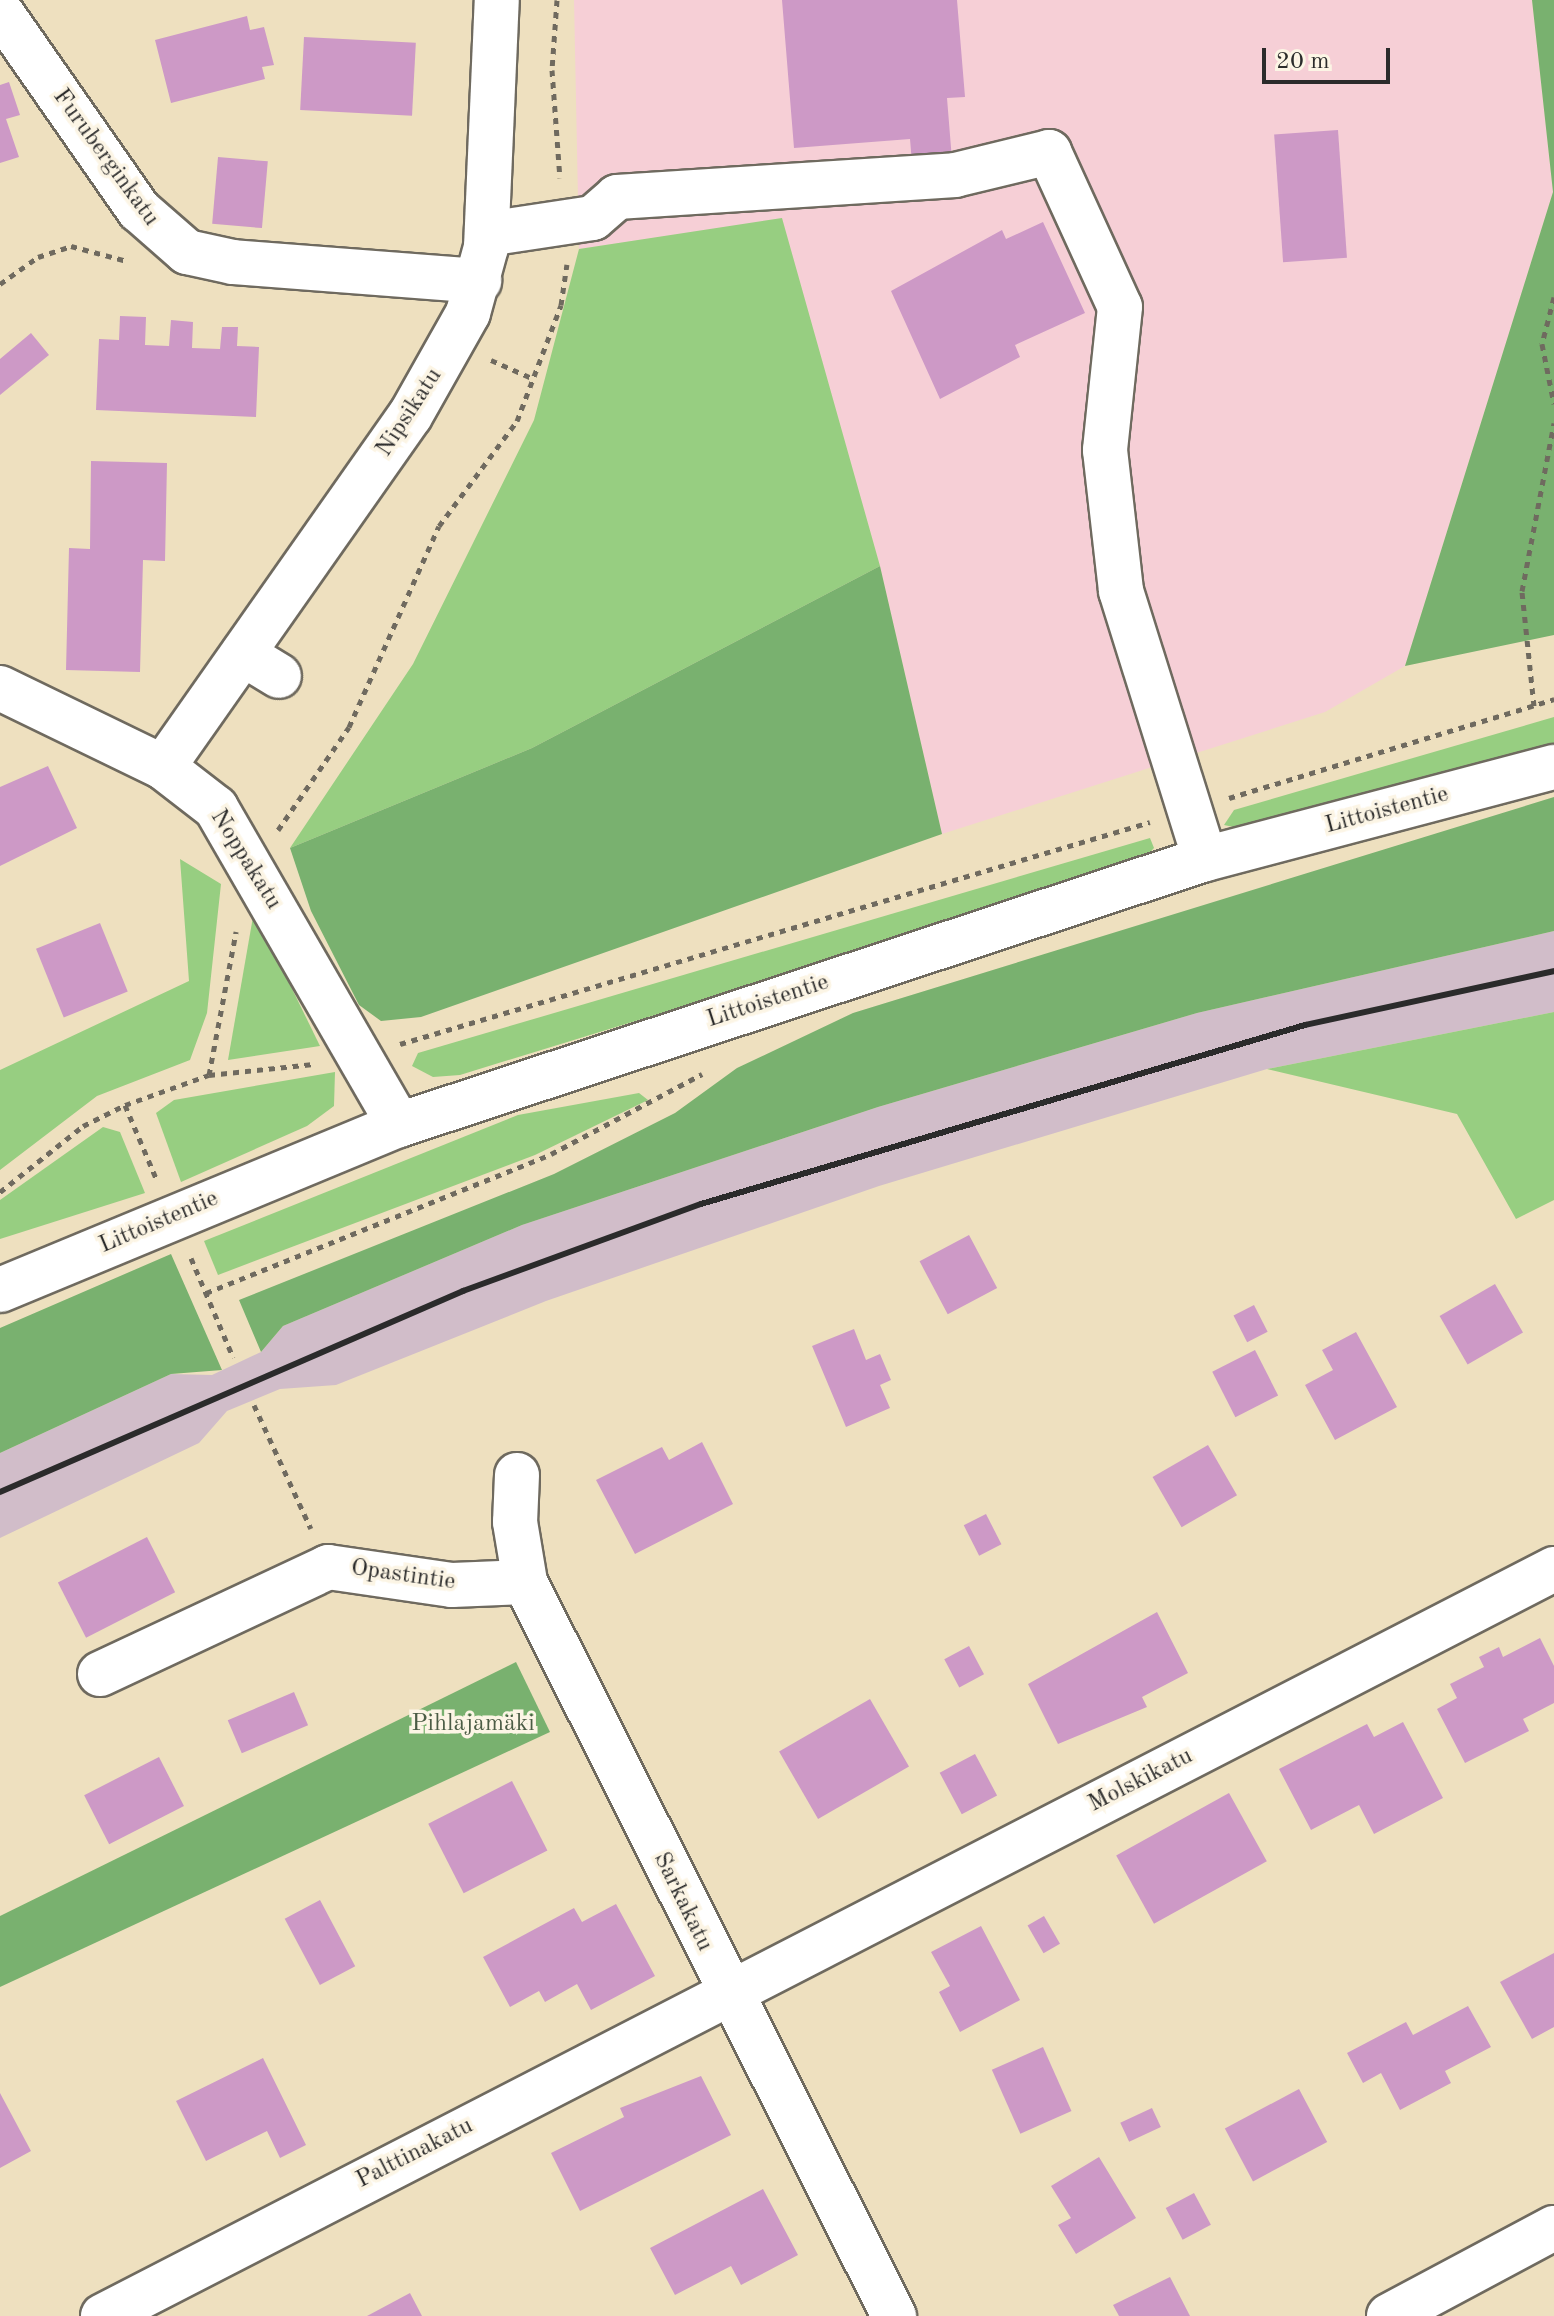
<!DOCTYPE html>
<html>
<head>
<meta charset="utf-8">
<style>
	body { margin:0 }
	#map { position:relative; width:1554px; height:2316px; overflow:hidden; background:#eee0bf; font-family:"Old Standard TT",serif }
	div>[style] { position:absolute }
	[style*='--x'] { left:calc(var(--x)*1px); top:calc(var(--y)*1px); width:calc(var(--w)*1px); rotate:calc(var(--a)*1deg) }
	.built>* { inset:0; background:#f6cfd6 }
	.industrial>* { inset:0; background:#d1bdc9 }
	.green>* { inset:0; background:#97ce81 }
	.forest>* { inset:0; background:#79b16f }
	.building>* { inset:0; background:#cd99c6; transform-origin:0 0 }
	.path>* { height:5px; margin-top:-2.5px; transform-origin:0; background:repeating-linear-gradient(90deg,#6f6a5f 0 6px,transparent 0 12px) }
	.roads { filter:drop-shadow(2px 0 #6f6a5f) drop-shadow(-2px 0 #6f6a5f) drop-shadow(0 2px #6f6a5f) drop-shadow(0 -2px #6f6a5f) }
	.minor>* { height:44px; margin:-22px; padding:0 22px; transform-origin:22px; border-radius:22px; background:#fff }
	.rail>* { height:6px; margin:-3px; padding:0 3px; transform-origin:3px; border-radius:3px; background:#2b2b2b }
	span { translate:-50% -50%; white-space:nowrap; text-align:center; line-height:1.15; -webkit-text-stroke:7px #fcf5e5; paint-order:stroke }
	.street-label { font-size:24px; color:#2b2b2b }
	.park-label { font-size:24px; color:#4b5c45 }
	.scale { position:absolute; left:1262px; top:48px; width:128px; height:36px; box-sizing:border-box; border:4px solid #2b2b2b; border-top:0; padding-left:10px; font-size:24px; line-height:28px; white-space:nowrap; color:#2b2b2b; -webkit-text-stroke:6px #fcf5e5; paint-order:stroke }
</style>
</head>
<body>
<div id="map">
	<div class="built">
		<div style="clip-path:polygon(574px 0,1532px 0,1553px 192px,1405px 666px,1325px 712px,942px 834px,880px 566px,782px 219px,579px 249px)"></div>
	</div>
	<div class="industrial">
		<div style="clip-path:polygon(1554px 931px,1554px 1012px,1267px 1069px,879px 1186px,546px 1301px,336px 1385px,280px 1389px,227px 1411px,199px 1443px,0 1538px,0 1453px,171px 1374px,212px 1375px,261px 1352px,283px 1326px,522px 1225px,878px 1107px,1197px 1013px)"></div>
	</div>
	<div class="green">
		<div style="clip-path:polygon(782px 218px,880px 566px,532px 748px,290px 848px,413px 664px,534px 420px,579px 249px)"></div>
		<div style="clip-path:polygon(1554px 717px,1554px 745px,1400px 791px,1238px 828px,1224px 825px,1234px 810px)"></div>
		<div style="clip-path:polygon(1150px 838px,1154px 848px,1136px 867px,460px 1075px,433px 1077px,412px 1066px,418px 1053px)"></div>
		<div style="clip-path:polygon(180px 859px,221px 884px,207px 1013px,190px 1060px,97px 1096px,0 1170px,0 1070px,189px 981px)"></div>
		<div style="clip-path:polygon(254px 911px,320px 1046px,228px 1060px)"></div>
		<div style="clip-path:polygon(1554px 1012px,1554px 1200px,1516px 1219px,1457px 1114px,1267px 1069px)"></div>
		<div style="clip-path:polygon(335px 1072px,334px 1106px,307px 1126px,181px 1182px,156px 1113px,174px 1100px)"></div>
		<div style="clip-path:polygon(639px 1093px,648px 1100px,535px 1155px,218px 1275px,204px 1241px,518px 1115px)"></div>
		<div style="clip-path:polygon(103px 1127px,120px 1132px,145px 1193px,0 1239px,0 1200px)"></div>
	</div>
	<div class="forest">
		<div style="clip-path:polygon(1532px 0,1554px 0,1554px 635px,1405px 666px,1553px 192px)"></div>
		<div style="clip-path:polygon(880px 566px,942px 834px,421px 1017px,381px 1021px,359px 1005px,311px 911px,290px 848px,532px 748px)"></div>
		<div style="clip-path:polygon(1554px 797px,1554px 931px,1197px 1013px,878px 1107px,522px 1225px,283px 1326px,261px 1352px,239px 1300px,554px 1174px,675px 1113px,737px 1068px,853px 1013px)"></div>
		<div style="clip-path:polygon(171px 1254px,222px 1370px,171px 1374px,0 1453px,0 1328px)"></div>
		<div style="clip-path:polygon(516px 1662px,550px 1732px,0 1987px,0 1916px)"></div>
	</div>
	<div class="building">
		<div style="clip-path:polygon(782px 0,957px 0,965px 97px,947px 98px,952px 160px,912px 163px,910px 139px,794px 148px)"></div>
		<div style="clip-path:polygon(247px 16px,250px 30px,264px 27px,274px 65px,262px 67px,265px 79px,171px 103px,155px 40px)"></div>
		<div style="left:304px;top:37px;width:112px;height:73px;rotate:3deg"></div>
		<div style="clip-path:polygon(9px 82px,20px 115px,6px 119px,19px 157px,0 163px,0 85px)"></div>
		<div style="left:1338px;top:130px;width:128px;height:64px;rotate:86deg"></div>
		<div style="left:218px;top:157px;width:50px;height:67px;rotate:5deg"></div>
		<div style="clip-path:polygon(1043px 222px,1085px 313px,1015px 345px,1020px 357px,940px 399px,891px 291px,1002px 230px,1006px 239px)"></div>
		<div style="clip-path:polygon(120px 316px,146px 317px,145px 345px,169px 346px,171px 320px,193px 322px,192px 348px,220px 349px,222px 327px,238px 327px,237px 346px,259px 347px,256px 417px,96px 410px,99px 339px,119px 340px)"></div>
		<div style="clip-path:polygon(31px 333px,49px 355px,0 395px,0 359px)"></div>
		<div style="clip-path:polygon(91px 461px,167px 463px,165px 561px,143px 560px,140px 672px,66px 670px,69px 548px,90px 549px)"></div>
		<div style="clip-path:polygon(48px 766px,77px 828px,0 866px,0 787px)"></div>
		<div style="left:100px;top:923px;width:74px;height:69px;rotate:68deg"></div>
		<div style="left:969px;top:1235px;width:60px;height:56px;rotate:62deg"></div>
		<div style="left:1495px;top:1284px;width:56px;height:64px;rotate:60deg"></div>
		<div style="left:1254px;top:1305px;width:30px;height:23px;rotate:63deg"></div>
		<div style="clip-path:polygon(854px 1329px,866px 1360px,880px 1354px,891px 1380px,880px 1385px,890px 1408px,846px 1427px,812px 1346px)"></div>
		<div style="clip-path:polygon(1356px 1332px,1397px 1407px,1335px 1440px,1305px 1385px,1333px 1370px,1322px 1350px)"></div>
		<div style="left:1255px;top:1350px;width:51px;height:48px;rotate:63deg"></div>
		<div style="clip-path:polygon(702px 1442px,733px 1504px,635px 1554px,596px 1480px,662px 1447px,669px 1460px)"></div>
		<div style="left:1208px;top:1445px;width:58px;height:64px;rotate:60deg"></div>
		<div style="left:986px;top:1514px;width:34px;height:25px;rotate:63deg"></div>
		<div style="left:147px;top:1537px;width:62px;height:100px;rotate:63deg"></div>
		<div style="clip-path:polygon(1157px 1612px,1188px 1673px,1142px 1697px,1147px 1707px,1058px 1744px,1028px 1684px)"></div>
		<div style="clip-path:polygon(1540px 1638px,1554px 1666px,1554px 1703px,1523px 1719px,1529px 1731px,1465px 1763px,1437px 1709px,1457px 1698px,1450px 1684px,1484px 1667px,1479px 1657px,1499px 1647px,1503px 1657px)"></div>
		<div style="left:969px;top:1646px;width:32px;height:28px;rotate:62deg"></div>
		<div style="left:294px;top:1692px;width:36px;height:72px;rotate:67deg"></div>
		<div style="left:870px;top:1699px;width:78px;height:105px;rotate:60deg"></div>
		<div style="clip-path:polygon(1403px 1722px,1443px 1798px,1374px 1834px,1359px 1805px,1311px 1830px,1279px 1769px,1367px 1724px,1374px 1737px)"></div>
		<div style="left:975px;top:1754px;width:47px;height:40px;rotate:62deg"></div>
		<div style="left:159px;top:1757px;width:55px;height:84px;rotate:63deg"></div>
		<div style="left:512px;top:1781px;width:78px;height:94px;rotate:63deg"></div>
		<div style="left:1229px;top:1793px;width:78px;height:129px;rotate:61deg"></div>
		<div style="left:320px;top:1900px;width:75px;height:40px;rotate:62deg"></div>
		<div style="clip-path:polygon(616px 1904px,655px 1976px,591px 2010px,577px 1984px,545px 2002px,539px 1991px,510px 2007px,483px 1957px,574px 1908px,582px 1922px)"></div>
		<div style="left:1044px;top:1916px;width:32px;height:19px;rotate:60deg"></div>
		<div style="clip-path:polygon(981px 1926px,1020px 2000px,960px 2032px,939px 1992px,950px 1986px,931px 1952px)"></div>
		<div style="clip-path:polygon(1554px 1953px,1554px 2027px,1532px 2039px,1500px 1982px)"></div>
		<div style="clip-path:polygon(1468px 2006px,1491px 2047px,1445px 2071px,1451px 2083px,1400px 2110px,1381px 2073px,1363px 2083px,1347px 2053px,1406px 2022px,1413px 2035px)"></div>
		<div style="left:1043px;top:2047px;width:70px;height:56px;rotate:66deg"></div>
		<div style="clip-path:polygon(263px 2058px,306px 2145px,280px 2158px,267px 2131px,206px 2161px,176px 2101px)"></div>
		<div style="clip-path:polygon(701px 2076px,731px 2135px,580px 2211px,551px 2153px,624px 2117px,620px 2108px)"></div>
		<div style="left:1299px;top:2089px;width:60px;height:84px;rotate:62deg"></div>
		<div style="clip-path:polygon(0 2093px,31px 2151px,0 2168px)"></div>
		<div style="left:1152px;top:2108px;width:21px;height:35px;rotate:65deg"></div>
		<div style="clip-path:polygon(1099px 2157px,1136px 2218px,1076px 2254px,1058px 2225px,1071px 2218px,1051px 2186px)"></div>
		<div style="clip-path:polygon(763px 2189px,798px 2255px,741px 2285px,731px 2266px,675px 2295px,650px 2248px)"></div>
		<div style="left:1194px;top:2193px;width:36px;height:32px;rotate:62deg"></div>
		<div style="clip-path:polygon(1170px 2277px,1190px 2316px,1119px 2316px,1113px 2305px)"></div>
		<div style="clip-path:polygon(410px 2293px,422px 2316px,367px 2316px)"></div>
	</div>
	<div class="path">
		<div style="--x:557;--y:0;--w:70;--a:94.1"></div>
		<div style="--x:552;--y:70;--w:108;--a:85.8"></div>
		<div style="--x:0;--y:284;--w:47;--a:-35.4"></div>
		<div style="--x:38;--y:257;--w:35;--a:-18"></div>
		<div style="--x:71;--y:246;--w:58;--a:15"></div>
		<div style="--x:1554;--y:297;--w:49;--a:104.3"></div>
		<div style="--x:1542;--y:344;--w:61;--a:78.7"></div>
		<div style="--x:491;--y:360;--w:47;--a:23.8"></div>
		<div style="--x:1534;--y:706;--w:116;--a:-96"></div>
		<div style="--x:1522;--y:591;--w:171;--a:-79.2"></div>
		<div style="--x:1229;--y:798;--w:340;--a:-16.9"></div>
		<div style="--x:278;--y:830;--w:125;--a:-55.4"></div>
		<div style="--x:349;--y:727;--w:220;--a:-65.9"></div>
		<div style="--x:439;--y:526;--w:131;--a:-53.4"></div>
		<div style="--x:517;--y:421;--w:124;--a:-69.2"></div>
		<div style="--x:561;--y:305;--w:41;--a:-81.7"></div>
		<div style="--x:400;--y:1044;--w:782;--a:-16.49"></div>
		<div style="--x:209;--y:1075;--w:146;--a:-79.3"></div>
		<div style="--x:125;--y:1105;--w:79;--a:67"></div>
		<div style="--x:0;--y:1192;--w:106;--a:-38.5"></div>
		<div style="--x:83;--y:1126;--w:47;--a:-26.6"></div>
		<div style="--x:125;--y:1105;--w:89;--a:-19.7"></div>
		<div style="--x:209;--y:1075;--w:105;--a:-6"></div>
		<div style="--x:191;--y:1258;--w:108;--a:67"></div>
		<div style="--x:206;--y:1293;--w:372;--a:-21.9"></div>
		<div style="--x:551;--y:1154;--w:171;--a:-27.9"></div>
		<div style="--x:254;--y:1405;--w:136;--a:65.3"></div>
	</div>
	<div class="roads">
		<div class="minor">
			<div style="--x:0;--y:11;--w:243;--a:55.1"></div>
			<div style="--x:139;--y:210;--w:64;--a:41.2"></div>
			<div style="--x:187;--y:252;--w:47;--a:12.3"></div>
			<div style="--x:233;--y:262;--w:247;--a:4.4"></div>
			<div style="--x:487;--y:234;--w:107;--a:-8.6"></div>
			<div style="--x:593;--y:218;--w:32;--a:-41"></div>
			<div style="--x:617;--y:197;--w:339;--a:-3.7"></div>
			<div style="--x:955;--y:175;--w:97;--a:-13.7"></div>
			<div style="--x:1049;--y:152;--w:170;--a:65.4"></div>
			<div style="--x:1120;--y:307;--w:144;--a:96"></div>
			<div style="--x:1105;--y:450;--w:142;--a:83.5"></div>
			<div style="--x:1121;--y:591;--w:281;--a:72.6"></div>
			<div style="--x:243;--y:654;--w:42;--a:31.4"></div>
			<div style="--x:0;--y:688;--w:181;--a:25.9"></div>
			<div style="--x:163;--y:767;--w:67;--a:37.7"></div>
			<div style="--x:216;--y:808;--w:366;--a:60"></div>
			<div style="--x:163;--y:767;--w:429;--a:-54.9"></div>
			<div style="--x:410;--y:416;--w:118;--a:-60.6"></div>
			<div style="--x:468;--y:313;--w:68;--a:-74.7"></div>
			<div style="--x:486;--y:247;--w:247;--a:-87.5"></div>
			<div style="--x:0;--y:1290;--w:432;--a:-22.5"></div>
			<div style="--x:399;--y:1125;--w:849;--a:-18.26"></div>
			<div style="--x:1205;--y:859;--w:361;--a:-14.8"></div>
			<div style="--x:517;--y:1475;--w:47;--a:92.4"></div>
			<div style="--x:515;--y:1522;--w:61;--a:80.5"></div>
			<div style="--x:525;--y:1582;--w:822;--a:63.31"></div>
			<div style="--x:100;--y:1674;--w:252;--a:-25.1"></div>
			<div style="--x:328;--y:1567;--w:125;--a:8.3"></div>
			<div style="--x:452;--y:1585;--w:73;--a:-2.4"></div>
			<div style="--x:103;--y:2316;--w:1632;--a:-27.24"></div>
			<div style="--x:1389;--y:2316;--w:187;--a:-28.1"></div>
		</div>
	</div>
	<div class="rail">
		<div style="--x:0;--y:1492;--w:505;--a:-23.47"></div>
		<div style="--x:463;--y:1291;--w:253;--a:-20.1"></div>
		<div style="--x:701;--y:1204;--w:630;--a:-16.51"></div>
		<div style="--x:1305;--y:1025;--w:255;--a:-12.2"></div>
	</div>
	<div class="street-label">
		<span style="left:105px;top:158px;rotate:54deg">Furuberginkatu</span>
		<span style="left:410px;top:413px;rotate:-57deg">Nipsikatu</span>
		<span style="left:1387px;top:811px;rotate:-15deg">Littoistentie</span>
		<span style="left:245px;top:860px;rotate:58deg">Noppakatu</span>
		<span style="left:768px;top:1002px;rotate:-18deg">Littoistentie</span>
		<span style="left:159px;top:1223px;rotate:-23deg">Littoistentie</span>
		<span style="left:403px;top:1576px;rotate:8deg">Opastintie</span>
		<span style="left:1141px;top:1781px;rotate:-27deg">Molskikatu</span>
		<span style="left:682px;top:1902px;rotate:64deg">Sarkakatu</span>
		<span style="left:415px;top:2154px;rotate:-27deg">Palttinakatu</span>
	</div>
	<div class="park-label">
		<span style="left:473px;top:1725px">Pihlajamäki</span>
	</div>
	<div class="scale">20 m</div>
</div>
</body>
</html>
